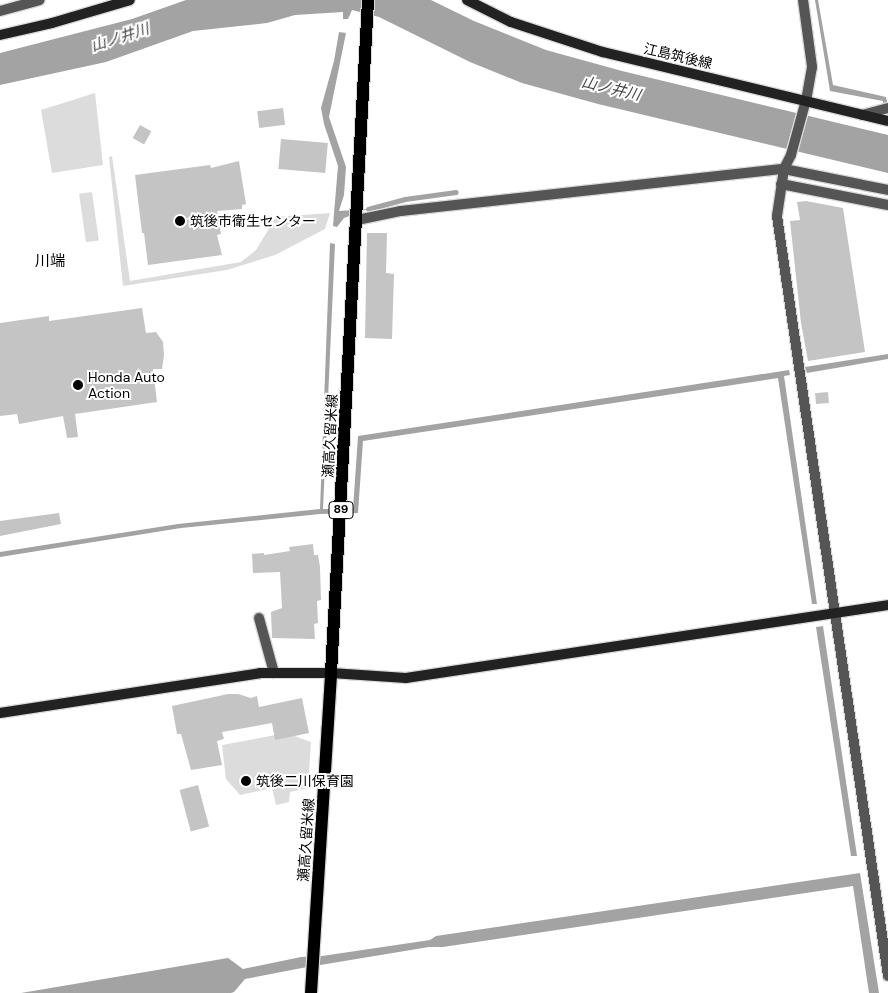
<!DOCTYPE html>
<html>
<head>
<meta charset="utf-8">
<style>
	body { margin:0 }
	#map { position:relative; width:888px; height:993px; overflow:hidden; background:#fff; font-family:"DM Sans","Noto Sans JP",sans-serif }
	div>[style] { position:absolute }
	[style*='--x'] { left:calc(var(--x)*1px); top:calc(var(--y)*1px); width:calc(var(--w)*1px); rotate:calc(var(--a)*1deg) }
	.green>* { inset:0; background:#dcdcdc; transform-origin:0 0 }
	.water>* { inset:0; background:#a3a3a3 }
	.stream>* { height:4.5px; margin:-2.25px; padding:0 2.25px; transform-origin:2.25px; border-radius:2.25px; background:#a3a3a3 }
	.building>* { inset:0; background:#c4c4c4; transform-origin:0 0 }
	.roads { filter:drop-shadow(1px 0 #dbdbdb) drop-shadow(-1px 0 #dbdbdb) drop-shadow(0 1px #dbdbdb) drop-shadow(0 -1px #dbdbdb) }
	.street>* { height:10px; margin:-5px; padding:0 5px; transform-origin:5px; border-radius:5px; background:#555 }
	.secondary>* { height:10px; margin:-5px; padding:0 5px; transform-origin:5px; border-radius:5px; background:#222 }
	.primary>* { height:12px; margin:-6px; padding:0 6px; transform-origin:6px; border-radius:6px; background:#000 }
	.dots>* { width:14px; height:14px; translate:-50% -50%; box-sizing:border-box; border:2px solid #fff; border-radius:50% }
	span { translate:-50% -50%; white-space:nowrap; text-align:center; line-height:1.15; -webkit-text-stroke:4px #fff; paint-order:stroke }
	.shield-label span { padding:1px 4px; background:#fff; border:1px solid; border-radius:4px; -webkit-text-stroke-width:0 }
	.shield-label { font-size:12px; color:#000; font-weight:700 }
	.street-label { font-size:14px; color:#000 }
	.poi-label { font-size:14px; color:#000 }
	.left { translate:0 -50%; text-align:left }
	.water-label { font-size:15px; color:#444; font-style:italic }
	.neighbourhood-label { font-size:15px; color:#000 }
</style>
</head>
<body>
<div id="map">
	<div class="green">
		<div style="clip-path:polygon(95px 93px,103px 165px,52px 173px,41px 110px)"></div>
		<div style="clip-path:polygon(112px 156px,130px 281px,241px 262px,256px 250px,276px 217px,330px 213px,325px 229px,275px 255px,227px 270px,123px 286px,109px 157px)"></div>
		<div style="left:92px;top:192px;width:49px;height:13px;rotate:82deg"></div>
		<div style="clip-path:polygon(286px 733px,311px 742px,308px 788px,290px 792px,289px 802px,276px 805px,272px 788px,240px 795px,226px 779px,222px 745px)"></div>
	</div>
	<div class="water">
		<div style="clip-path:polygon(186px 0,431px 0,474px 21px,546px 50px,622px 71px,888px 135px,888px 173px,598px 104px,522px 83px,470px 62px,379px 17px,352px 10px,348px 19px,343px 19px,343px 12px,295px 15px,267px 23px,193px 31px,106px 62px,0 85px,0 53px,132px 19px)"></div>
		<div style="clip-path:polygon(815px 0,818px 0,833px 85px,886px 97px,887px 102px,883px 104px,883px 101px,830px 91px)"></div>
		<div style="clip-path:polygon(339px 32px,346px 33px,329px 117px,346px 167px,344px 195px,339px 211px,368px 209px,344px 218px,337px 227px,333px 226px,334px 213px,338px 166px,324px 124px,321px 108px,334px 61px)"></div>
		<div style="clip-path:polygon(330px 243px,335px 244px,323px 509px,353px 509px,358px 436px,789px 370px,790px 375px,784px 376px,817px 604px,812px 604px,778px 378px,363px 441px,358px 513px,320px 514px,181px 528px,0 557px,0 552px,178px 524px,320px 509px)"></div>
		<div style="clip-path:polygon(888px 354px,888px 359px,807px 373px,805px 367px)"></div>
		<div style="clip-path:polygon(823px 626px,857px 856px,851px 856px,816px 627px)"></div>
		<div style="clip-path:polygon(860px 873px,879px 993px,869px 993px,853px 886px,443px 947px,429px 947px,302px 968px,245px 979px,234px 992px,231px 993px,21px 993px,228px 958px,243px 969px,301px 957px,322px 956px,430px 940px,436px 936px)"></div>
	</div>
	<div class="stream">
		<div style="--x:368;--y:209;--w:38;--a:-15"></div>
		<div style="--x:405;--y:199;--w:51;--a:-7.8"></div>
	</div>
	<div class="building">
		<div style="left:283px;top:108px;width:17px;height:26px;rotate:83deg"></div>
		<div style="left:140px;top:125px;width:13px;height:15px;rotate:29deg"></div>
		<div style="left:281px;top:139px;width:47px;height:30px;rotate:5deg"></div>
		<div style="clip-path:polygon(239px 161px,246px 204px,242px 205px,242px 209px,217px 211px,221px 234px,217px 235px,222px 255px,148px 265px,144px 233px,142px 233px,135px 175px,210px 165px,211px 168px)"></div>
		<div style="clip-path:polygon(806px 201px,843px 208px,865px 352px,808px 361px,801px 323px,790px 221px,800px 220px,797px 202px)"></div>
		<div style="clip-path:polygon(367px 233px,387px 233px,386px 273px,394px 274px,392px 339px,365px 338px)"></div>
		<div style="clip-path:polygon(142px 308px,146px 333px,156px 332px,163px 342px,164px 355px,162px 369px,153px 369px,157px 402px,75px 414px,78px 437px,67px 438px,63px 416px,19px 424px,17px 414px,0 416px,0 323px,49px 316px,49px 321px)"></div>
		<div style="left:828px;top:392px;width:11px;height:13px;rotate:85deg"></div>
		<div style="clip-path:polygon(59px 513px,61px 524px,0 536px,0 521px)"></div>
		<div style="clip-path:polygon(313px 544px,314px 555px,318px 555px,320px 567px,321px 600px,317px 601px,318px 623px,314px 624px,315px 639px,272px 638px,271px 612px,282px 608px,280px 572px,253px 573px,252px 554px,264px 553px,264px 555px,290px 551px,289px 547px)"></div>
		<div style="clip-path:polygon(228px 694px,238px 694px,251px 698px,257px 696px,259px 707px,302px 698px,309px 733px,275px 740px,272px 723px,222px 732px,224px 739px,217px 741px,222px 765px,191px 770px,181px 734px,177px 734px,172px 706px)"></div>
		<div style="left:198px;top:785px;width:43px;height:19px;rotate:75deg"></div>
	</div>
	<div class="roads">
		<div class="street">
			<div style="--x:803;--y:0;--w:68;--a:82.3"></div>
			<div style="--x:812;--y:67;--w:34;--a:100"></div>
			<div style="--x:806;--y:100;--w:57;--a:105.3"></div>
			<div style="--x:791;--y:155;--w:16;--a:117"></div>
			<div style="--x:784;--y:169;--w:48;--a:98.5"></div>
			<div style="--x:777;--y:216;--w:768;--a:81.69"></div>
			<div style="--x:0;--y:11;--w:41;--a:-15.4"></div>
			<div style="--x:862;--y:115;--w:27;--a:-15"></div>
			<div style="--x:781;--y:184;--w:109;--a:11.1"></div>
			<div style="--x:357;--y:220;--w:45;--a:-11.6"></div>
			<div style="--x:401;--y:211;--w:385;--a:-6.3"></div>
			<div style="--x:784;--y:169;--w:106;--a:11.4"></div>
			<div style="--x:259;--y:618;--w:57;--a:74.7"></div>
		</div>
		<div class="secondary">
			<div style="--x:467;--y:0;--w:49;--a:26.6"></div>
			<div style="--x:511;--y:22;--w:97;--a:18.1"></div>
			<div style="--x:603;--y:52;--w:293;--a:13.6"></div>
			<div style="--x:0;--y:35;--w:53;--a:-13"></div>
			<div style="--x:52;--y:23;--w:81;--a:-16.4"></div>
			<div style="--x:0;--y:713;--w:263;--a:-8.7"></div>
			<div style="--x:260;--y:673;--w:71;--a:0"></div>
			<div style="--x:331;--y:673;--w:75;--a:3.8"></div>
			<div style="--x:406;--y:678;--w:487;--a:-8.6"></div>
		</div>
		<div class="primary">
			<div style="--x:311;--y:993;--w:321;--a:-86.4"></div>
			<div style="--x:331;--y:673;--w:674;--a:-86.85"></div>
		</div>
	</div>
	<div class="dots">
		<div style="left:180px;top:221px;background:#000"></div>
		<div style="left:78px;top:385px;background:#000"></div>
		<div style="left:246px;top:781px;background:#000"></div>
	</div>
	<div class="shield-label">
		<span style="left:341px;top:510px">89</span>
	</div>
	<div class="street-label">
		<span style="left:678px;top:56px;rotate:13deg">江島筑後線</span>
		<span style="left:330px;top:436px;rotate:-87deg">瀬高久留米線</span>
		<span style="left:306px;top:840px;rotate:-86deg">瀬高久留米線</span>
	</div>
	<div class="poi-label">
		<span class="left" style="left:190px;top:221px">筑後市衛生センター</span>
		<span class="left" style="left:88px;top:385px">Honda Auto<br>Action</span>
		<span class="left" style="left:256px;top:781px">筑後二川保育園</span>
	</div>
	<div class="water-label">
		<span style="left:120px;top:38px;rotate:-18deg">山ノ井川</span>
		<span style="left:611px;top:89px;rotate:13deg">山ノ井川</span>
	</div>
	<div class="neighbourhood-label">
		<span style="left:50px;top:262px">川端</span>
	</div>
</div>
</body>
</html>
